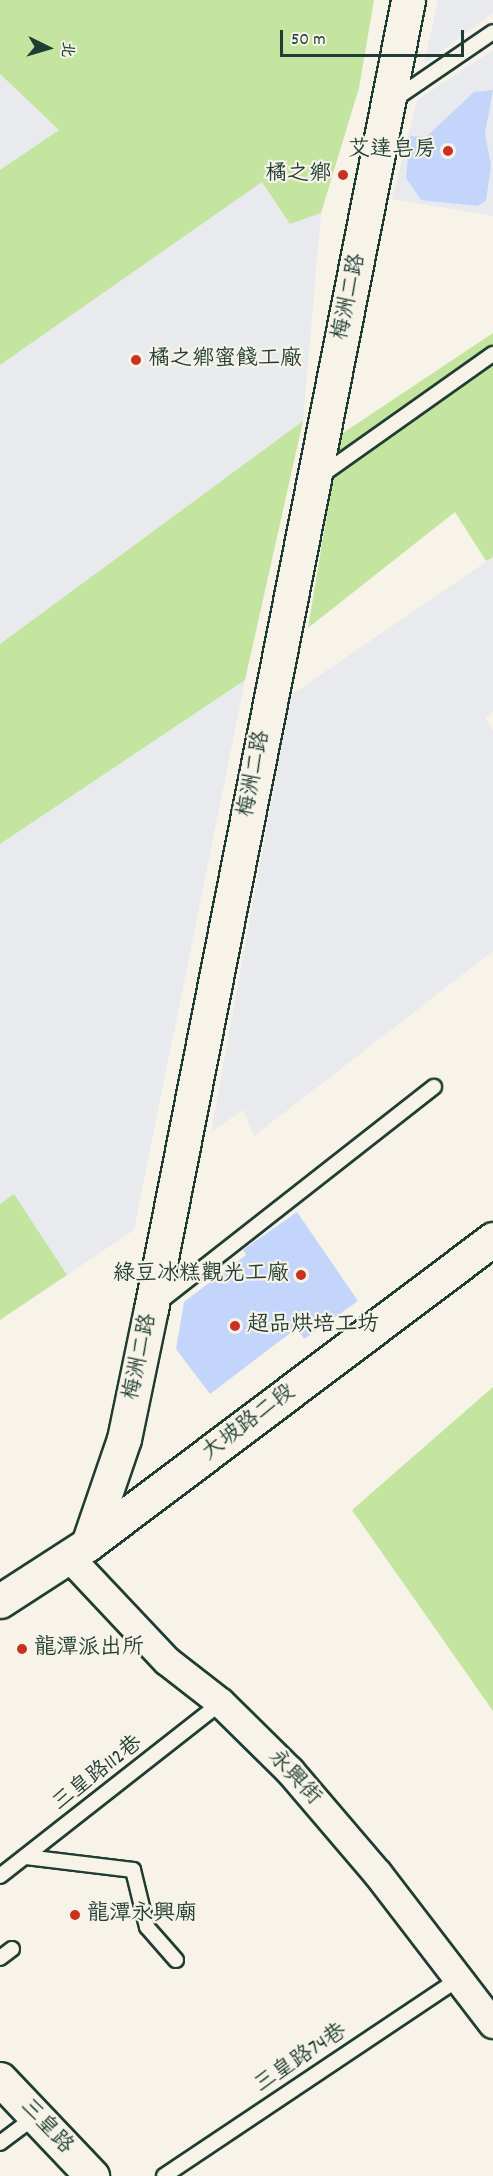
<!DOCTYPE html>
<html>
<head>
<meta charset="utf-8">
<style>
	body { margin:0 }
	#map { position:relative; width:493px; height:2176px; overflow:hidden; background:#f7f3e8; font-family:Dekko,"LXGW WenKai TC",sans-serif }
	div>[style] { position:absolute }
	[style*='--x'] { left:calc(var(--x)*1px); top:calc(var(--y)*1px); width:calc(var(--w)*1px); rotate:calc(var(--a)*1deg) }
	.built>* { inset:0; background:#e8eaee }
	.green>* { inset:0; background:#c3e59f }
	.building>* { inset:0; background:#c4d5fb }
	.roads { filter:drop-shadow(2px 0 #1f3d34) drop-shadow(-2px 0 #1f3d34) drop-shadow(0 2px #1f3d34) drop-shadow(0 -2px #1f3d34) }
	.lane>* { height:14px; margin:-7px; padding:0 7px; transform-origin:7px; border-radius:7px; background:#f7f3e8 }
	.street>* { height:28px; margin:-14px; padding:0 14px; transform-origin:14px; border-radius:14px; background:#f7f3e8 }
	.secondary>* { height:33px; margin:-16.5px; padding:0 16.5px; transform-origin:16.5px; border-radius:16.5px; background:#f7f3e8 }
	.dots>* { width:16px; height:16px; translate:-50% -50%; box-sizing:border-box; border:3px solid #f7f3e8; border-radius:50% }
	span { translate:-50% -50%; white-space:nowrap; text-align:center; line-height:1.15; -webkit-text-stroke:4.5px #f7f3e8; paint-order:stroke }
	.poi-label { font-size:22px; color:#1f3d34 }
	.right { translate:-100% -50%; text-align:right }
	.left { translate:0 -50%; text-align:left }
	.street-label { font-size:22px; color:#1f3d34 }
	.north { position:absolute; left:18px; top:18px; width:60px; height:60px; -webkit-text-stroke:4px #f7f3e8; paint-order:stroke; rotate:95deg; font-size:16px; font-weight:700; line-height:24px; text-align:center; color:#1f3d34 }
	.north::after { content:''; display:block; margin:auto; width:21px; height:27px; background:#1f3d34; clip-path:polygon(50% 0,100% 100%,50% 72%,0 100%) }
	.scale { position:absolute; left:280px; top:30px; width:184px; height:27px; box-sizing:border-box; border:3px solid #1f3d34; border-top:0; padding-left:8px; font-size:18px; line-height:21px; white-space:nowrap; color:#1f3d34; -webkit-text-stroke:4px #f7f3e8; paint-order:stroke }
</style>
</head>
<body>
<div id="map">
	<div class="built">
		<div style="clip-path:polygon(438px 0,493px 0,493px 13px,424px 64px)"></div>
		<div style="clip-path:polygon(493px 50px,493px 216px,392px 199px,417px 100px)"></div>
		<div style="clip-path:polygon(0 74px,59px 130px,0 174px)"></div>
		<div style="clip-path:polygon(263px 181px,290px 224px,321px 213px,303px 421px,0 644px,0 365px)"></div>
		<div style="clip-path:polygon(493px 557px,493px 711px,485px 718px,493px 731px,493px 951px,254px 1136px,243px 1110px,211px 1132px,291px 695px)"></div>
		<div style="clip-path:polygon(245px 680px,134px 1230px,67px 1275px,14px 1195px,0 1203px,0 844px)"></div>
	</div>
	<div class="green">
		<div style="clip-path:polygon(0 0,374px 0,359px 88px,321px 213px,290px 224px,262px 182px,0 365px,0 170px,59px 130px,0 74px)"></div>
		<div style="clip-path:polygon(493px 333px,493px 557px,486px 561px,455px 512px,308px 628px,340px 435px)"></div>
		<div style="clip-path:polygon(303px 421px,245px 680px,0 844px,0 644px)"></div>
		<div style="clip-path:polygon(14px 1194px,67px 1275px,0 1320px,0 1204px)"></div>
		<div style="clip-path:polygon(493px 1387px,493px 1711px,352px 1510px)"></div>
	</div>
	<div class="building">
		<div style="clip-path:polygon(493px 90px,485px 133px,491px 165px,486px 201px,477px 206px,421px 200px,406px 178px,410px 136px,426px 137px,474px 92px)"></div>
		<div style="clip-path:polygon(297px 1212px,358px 1301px,304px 1339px,297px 1328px,210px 1394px,176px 1349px,184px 1302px,246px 1255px,243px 1250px)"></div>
	</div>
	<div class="roads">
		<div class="lane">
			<div style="--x:392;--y:101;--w:122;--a:-34.3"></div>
			<div style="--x:319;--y:477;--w:213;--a:-35.3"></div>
			<div style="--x:157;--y:1304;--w:352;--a:-38.1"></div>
			<div style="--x:26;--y:1857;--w:108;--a:6.9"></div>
			<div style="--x:133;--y:1870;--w:59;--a:76.2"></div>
			<div style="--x:147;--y:1927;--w:44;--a:48.7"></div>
			<div style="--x:0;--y:1876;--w:281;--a:-38.1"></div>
			<div style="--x:0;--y:1958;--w:15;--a:-37"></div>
			<div style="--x:0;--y:2143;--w:45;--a:-36.9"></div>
			<div style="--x:164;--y:2176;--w:358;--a:-33.8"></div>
		</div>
		<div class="street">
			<div style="--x:69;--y:1557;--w:143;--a:46.7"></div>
			<div style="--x:167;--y:1661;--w:68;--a:37.9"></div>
			<div style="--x:221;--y:1703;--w:97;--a:44.6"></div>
			<div style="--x:290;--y:1771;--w:135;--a:49.5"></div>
			<div style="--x:378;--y:1874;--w:189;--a:52.5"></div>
		</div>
		<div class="secondary">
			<div style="--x:88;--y:1544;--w:111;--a:-71.1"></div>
			<div style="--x:124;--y:1439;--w:133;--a:-78.3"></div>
			<div style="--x:151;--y:1309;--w:1334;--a:-78.89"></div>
			<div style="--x:0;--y:1601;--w:105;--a:-32.9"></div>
			<div style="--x:88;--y:1544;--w:507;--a:-36.98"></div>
			<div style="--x:0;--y:2079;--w:134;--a:46.5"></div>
		</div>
	</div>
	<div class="dots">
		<div style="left:448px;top:151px;background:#c8321e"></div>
		<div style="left:343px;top:175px;background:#c8321e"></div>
		<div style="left:136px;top:360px;background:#c8321e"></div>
		<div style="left:301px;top:1275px;background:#c8321e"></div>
		<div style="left:235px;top:1326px;background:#c8321e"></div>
		<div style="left:22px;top:1649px;background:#c8321e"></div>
		<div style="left:75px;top:1915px;background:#c8321e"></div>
	</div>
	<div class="poi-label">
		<span class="right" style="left:436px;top:151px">艾達皂房</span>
		<span class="right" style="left:331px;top:175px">橘之鄉</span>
		<span class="left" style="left:148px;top:360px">橘之鄉蜜餞工廠</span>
		<span class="right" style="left:289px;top:1275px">綠豆冰糕觀光工廠</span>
		<span class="left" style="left:247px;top:1326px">超品烘培工坊</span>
		<span class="left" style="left:34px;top:1649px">龍潭派出所</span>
		<span class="left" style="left:87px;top:1915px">龍潭永興廟</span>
	</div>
	<div class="street-label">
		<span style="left:350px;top:297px;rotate:-78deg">梅洲二路</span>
		<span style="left:255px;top:774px;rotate:-79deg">梅洲二路</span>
		<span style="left:141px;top:1357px;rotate:-78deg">梅洲二路</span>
		<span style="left:249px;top:1423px;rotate:-37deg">大坡路二段</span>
		<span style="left:98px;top:1774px;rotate:-38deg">三皇路112巷</span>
		<span style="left:294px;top:1778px;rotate:47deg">永興街</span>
		<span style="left:301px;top:2059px;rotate:-34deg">三皇路74巷</span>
		<span style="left:46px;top:2127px;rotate:47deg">三皇路</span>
	</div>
	<div class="north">北</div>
	<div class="scale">50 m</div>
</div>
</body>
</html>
